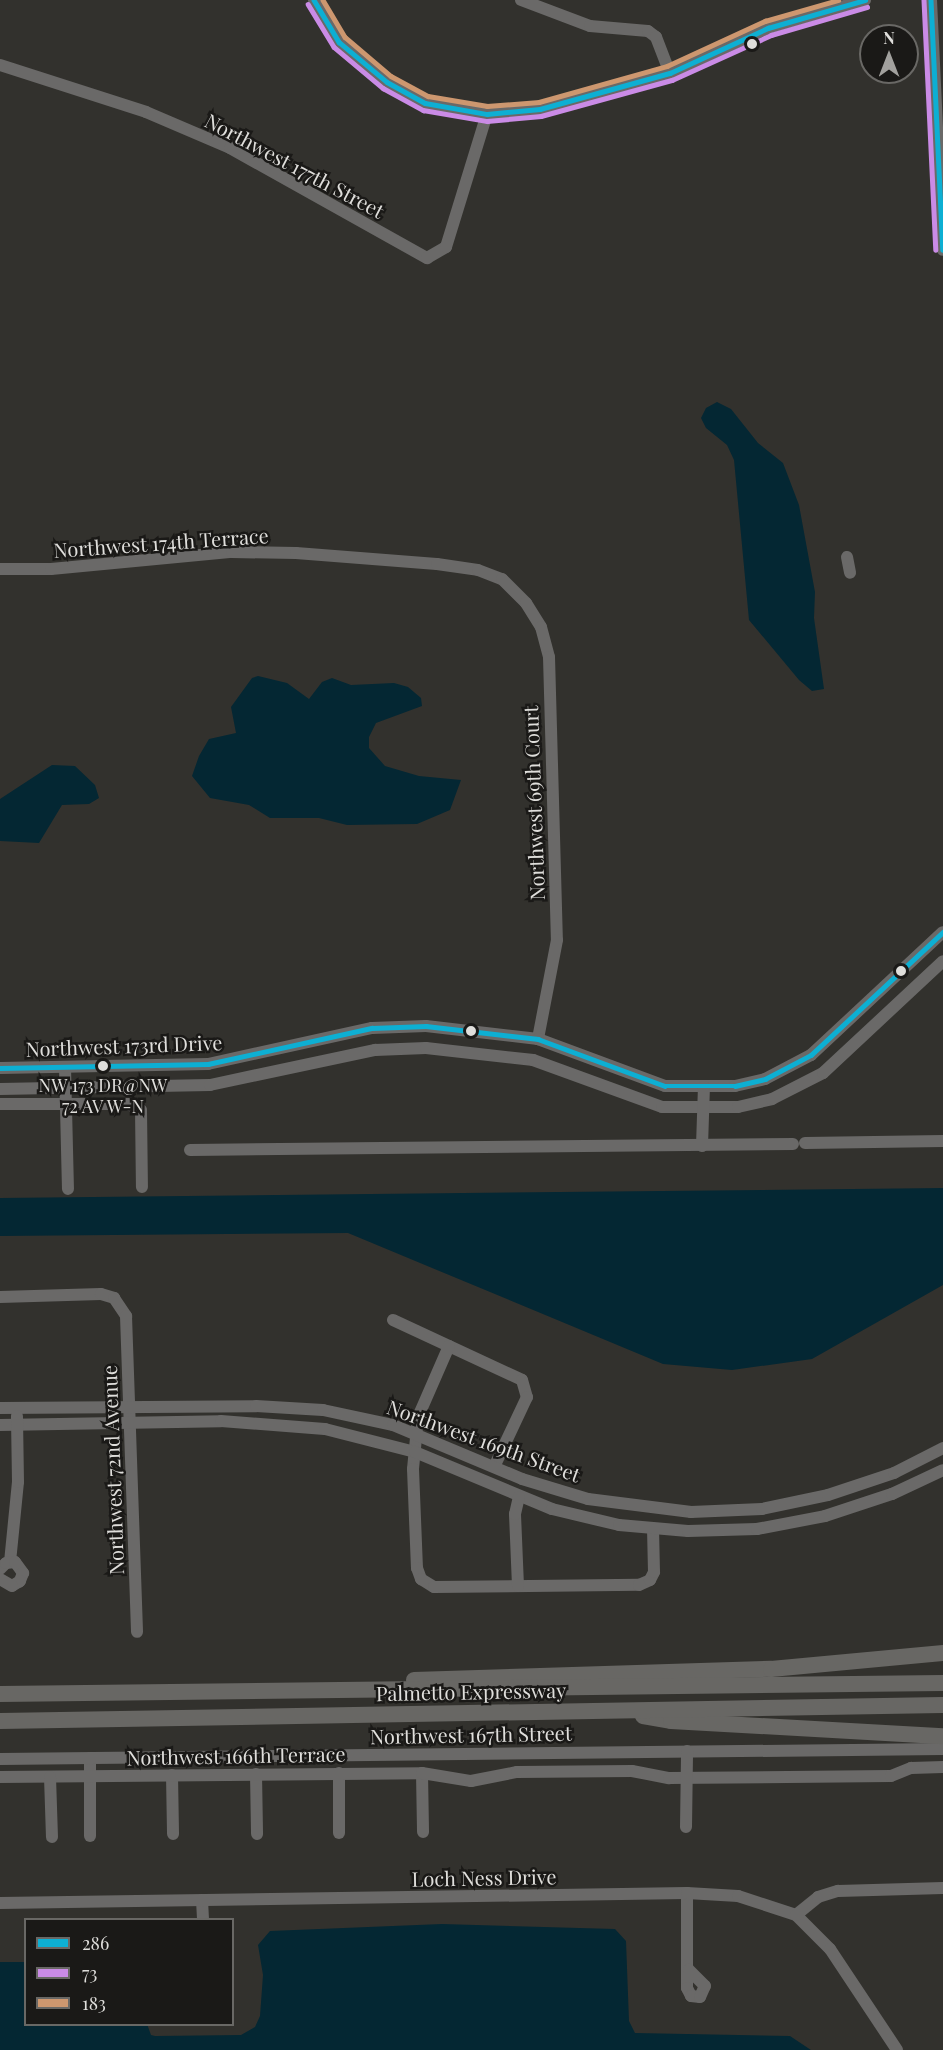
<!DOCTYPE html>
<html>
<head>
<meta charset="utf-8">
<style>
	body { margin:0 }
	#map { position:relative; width:943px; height:2050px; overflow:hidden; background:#32312d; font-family:"Playfair Display",serif }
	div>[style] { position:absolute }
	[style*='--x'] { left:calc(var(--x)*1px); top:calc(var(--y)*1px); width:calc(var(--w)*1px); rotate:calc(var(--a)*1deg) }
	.water>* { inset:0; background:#042733 }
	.minor>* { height:12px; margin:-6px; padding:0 6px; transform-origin:6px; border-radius:6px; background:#6a6968 }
	.highway>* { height:16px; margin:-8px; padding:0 8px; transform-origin:8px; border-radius:8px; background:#686764 }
	.bus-1>* { height:4.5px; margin:-2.25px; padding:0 2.25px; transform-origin:2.25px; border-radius:2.25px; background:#0dafd3 }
	.bus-2>* { height:4.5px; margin:-2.25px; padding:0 2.25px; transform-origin:2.25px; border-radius:2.25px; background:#ca8be6 }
	.bus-3>* { height:4.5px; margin:-2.25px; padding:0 2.25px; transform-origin:2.25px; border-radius:2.25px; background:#cd976f }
	.dots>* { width:16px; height:16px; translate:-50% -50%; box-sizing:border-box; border:3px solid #1a1917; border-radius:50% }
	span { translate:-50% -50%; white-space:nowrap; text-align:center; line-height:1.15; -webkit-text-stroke:5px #1a1917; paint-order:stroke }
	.bus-label { font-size:18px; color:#dfdedb }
	.street-label { font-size:20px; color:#dfdedb }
	.legend { position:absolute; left:24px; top:1918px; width:210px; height:108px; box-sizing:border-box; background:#1a1917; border:2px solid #696865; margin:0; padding:8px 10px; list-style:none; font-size:18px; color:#dfdedb }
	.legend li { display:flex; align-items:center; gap:12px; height:30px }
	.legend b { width:30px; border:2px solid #696865 }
	.north { position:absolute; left:859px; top:24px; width:60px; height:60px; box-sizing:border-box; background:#1a1917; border:2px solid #696865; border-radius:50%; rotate:0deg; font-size:16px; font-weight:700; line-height:24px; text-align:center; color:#dfdedb }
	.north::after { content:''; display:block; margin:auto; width:21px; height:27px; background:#a2a19e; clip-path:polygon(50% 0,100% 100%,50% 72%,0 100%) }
</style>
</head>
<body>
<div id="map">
	<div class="water">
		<div style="clip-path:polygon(717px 402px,731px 409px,758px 443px,783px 463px,799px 505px,815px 592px,814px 618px,824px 689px,812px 691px,799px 680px,749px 620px,734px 460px,727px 445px,706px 428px,701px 418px,706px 408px)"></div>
		<div style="clip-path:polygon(258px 676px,287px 683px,309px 699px,322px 682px,332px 678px,351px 685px,394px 683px,408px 687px,421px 698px,422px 706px,376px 723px,369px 737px,369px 748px,385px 766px,419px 776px,461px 780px,450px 810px,417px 824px,347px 825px,319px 818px,270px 818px,249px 805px,210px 798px,192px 776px,199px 756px,209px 739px,236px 733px,231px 707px,252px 678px)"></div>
		<div style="clip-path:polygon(52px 765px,75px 766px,95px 785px,99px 798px,89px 804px,62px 805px,39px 843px,0 841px,0 799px)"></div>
		<div style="clip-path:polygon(943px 1188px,943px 1285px,812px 1359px,732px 1370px,663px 1364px,348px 1233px,0 1236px,0 1198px)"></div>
		<div style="clip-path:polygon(442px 1924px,615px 1929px,626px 1941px,629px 2021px,635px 2033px,790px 2036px,811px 2050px,0 2050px,0 1962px,25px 1962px,26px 2024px,147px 2024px,151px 2035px,155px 2036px,241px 2035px,255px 2027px,260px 2016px,263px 1975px,258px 1945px,270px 1931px)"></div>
	</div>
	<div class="minor">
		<div style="--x:314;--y:0;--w:49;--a:59.2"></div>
		<div style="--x:339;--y:42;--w:62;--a:39.8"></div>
		<div style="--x:387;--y:82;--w:43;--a:28.9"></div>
		<div style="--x:425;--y:103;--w:63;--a:10.1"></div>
		<div style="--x:487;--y:114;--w:53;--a:-5.4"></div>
		<div style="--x:540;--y:109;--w:135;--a:-15.5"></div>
		<div style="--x:670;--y:73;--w:108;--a:-24.7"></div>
		<div style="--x:768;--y:28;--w:101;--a:-16.1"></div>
		<div style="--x:521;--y:0;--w:74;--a:20.6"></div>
		<div style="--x:590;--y:26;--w:58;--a:4.9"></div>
		<div style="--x:648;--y:31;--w:10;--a:37"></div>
		<div style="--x:656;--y:37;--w:39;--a:69"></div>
		<div style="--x:931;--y:0;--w:250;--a:87.3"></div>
		<div style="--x:0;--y:65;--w:153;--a:17.8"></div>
		<div style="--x:146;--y:112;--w:91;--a:23.2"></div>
		<div style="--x:230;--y:148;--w:226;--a:29.2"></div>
		<div style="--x:427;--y:258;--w:22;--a:-30"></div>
		<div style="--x:446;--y:247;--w:139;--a:-72.9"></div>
		<div style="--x:847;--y:557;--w:16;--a:79"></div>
		<div style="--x:0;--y:569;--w:51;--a:0"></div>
		<div style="--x:51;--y:569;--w:182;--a:-5.4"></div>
		<div style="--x:232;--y:552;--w:64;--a:0.9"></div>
		<div style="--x:296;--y:553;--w:141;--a:4.5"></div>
		<div style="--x:437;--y:564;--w:41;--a:8.3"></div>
		<div style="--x:478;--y:570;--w:26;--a:21"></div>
		<div style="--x:502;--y:579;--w:34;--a:45"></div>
		<div style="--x:526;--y:603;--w:28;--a:58"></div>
		<div style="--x:541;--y:627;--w:31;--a:75"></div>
		<div style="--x:549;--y:657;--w:283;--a:88.4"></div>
		<div style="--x:557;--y:940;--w:101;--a:100.9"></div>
		<div style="--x:65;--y:1067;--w:122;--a:88.6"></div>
		<div style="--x:0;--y:1068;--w:208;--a:-1.1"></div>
		<div style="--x:208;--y:1064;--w:168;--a:-12.4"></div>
		<div style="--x:372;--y:1028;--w:54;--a:-2.1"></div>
		<div style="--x:426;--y:1026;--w:113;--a:6.6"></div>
		<div style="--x:538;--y:1039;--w:135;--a:20.3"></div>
		<div style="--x:665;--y:1086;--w:70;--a:0"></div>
		<div style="--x:735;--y:1086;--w:31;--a:-13"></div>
		<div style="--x:765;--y:1079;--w:52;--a:-27.6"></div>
		<div style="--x:811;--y:1055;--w:180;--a:-43"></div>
		<div style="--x:0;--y:1089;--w:210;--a:-1.1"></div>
		<div style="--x:210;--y:1085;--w:169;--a:-12"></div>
		<div style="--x:375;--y:1050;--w:51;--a:-2.2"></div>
		<div style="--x:426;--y:1048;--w:108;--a:6.4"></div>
		<div style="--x:533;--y:1060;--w:137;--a:20"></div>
		<div style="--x:662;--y:1107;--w:76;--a:0"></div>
		<div style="--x:738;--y:1107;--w:35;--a:-13"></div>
		<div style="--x:772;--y:1099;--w:57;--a:-27"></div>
		<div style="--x:823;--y:1073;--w:164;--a:-43"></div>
		<div style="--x:0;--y:1104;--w:128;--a:0"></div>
		<div style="--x:128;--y:1104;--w:14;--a:25"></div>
		<div style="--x:141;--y:1110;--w:77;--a:89.3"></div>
		<div style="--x:805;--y:1143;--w:138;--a:-0.8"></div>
		<div style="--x:702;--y:1146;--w:59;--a:-88.1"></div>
		<div style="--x:190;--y:1150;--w:603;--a:-0.57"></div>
		<div style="--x:0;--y:1297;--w:101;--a:-1.7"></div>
		<div style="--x:101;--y:1294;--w:14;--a:17"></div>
		<div style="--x:114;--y:1298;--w:22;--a:56"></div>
		<div style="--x:126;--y:1316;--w:316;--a:88"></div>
		<div style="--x:393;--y:1320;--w:142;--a:24.9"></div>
		<div style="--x:522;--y:1380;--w:18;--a:74"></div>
		<div style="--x:527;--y:1397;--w:77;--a:115.2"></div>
		<div style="--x:449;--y:1346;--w:77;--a:113.6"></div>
		<div style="--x:418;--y:1417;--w:52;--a:95.5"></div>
		<div style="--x:413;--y:1469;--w:99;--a:87.7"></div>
		<div style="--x:417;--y:1568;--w:12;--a:70"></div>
		<div style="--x:421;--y:1579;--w:15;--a:32"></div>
		<div style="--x:434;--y:1587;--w:205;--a:-0.6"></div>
		<div style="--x:639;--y:1585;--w:12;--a:-24"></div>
		<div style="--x:650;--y:1580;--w:9;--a:-63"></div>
		<div style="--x:654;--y:1572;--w:43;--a:-91.3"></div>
		<div style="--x:0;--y:1408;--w:256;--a:-0.4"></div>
		<div style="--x:256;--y:1406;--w:67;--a:3.4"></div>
		<div style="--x:323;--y:1410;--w:72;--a:12.1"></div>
		<div style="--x:393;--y:1425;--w:140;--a:22.7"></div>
		<div style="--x:522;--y:1479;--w:69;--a:16.9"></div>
		<div style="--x:588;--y:1499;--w:104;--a:7.2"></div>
		<div style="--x:691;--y:1512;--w:71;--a:-2.4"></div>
		<div style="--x:762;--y:1509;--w:67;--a:-12"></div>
		<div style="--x:828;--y:1495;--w:70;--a:-18.4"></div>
		<div style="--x:894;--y:1473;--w:55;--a:-27"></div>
		<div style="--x:0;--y:1425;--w:221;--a:-1"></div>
		<div style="--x:221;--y:1421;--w:104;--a:4.4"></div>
		<div style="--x:325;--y:1429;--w:93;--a:14.3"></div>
		<div style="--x:415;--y:1452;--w:148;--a:22.6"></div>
		<div style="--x:552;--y:1509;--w:69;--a:13.4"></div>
		<div style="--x:619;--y:1525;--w:69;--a:5"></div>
		<div style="--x:688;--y:1531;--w:69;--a:-1.7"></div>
		<div style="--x:757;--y:1529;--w:69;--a:-10.8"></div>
		<div style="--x:825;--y:1516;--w:71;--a:-18.2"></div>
		<div style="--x:892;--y:1494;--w:56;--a:-25.2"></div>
		<div style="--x:10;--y:1562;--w:80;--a:-84.3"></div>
		<div style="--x:18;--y:1482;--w:66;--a:-90.9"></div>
		<div style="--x:0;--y:1569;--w:8;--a:-45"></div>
		<div style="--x:6;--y:1563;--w:9;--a:-6"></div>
		<div style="--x:15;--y:1562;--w:14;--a:54"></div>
		<div style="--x:23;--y:1573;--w:9;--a:111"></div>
		<div style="--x:20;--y:1581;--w:9;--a:148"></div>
		<div style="--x:12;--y:1586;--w:14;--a:-150"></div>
		<div style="--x:518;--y:1586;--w:72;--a:-92.4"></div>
		<div style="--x:515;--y:1514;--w:17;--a:-77"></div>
		<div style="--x:90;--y:1758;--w:78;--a:90"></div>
		<div style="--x:0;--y:1759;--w:943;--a:-0.61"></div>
		<div style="--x:339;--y:1773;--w:60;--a:90"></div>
		<div style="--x:422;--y:1773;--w:59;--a:89"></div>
		<div style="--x:256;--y:1774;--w:60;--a:89"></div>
		<div style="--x:172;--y:1775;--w:59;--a:89"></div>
		<div style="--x:0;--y:1777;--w:422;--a:-0.5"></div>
		<div style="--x:422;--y:1773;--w:50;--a:9.3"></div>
		<div style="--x:471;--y:1781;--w:47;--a:-11.1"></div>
		<div style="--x:517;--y:1772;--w:115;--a:-0.5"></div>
		<div style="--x:632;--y:1771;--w:38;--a:11"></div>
		<div style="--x:669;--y:1778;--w:222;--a:-0.5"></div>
		<div style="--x:891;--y:1776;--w:22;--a:-22"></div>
		<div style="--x:911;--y:1768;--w:32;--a:-2"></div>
		<div style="--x:50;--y:1777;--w:60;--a:88.1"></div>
		<div style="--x:686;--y:1827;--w:76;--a:-89.2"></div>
		<div style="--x:687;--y:1893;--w:95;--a:90"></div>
		<div style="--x:687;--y:1988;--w:9;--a:63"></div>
		<div style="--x:691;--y:1996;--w:9;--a:6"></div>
		<div style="--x:700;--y:1997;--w:12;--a:-66"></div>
		<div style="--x:705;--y:1986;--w:23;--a:-135"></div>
		<div style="--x:202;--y:1900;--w:20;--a:87"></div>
		<div style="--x:0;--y:1903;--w:687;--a:-0.83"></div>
		<div style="--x:687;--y:1893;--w:51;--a:3.4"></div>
		<div style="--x:738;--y:1896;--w:61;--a:18.1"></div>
		<div style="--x:796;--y:1915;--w:48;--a:45"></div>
		<div style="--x:830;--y:1949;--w:121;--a:56.4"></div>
		<div style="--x:796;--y:1915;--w:28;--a:-39"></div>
		<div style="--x:818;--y:1897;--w:21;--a:-17"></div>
		<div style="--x:838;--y:1891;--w:105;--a:-1.6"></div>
	</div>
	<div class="highway">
		<div style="--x:414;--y:1680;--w:357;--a:-1.8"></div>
		<div style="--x:771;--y:1669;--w:173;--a:-5.3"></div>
		<div style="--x:0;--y:1694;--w:943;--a:-0.67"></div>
		<div style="--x:643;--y:1716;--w:28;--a:10"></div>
		<div style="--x:671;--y:1721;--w:272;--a:3.2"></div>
		<div style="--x:0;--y:1721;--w:943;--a:-0.97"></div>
	</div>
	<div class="bus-1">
		<div style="--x:314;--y:0;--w:49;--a:59.2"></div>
		<div style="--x:339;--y:42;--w:62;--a:39.8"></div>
		<div style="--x:387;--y:82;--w:43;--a:28.9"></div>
		<div style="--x:425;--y:103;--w:63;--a:10.1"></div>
		<div style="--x:487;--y:114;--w:53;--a:-5.4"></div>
		<div style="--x:540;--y:109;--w:135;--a:-15.5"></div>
		<div style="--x:670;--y:73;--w:108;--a:-24.7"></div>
		<div style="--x:768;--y:28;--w:101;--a:-16.1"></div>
		<div style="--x:931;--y:0;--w:250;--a:87.3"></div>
		<div style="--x:0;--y:1068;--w:208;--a:-1.1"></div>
		<div style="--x:208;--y:1064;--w:168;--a:-12.4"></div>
		<div style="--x:372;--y:1028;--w:54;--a:-2.1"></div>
		<div style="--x:426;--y:1026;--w:113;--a:6.6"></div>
		<div style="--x:538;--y:1039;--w:135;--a:20.3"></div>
		<div style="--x:665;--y:1086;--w:70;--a:0"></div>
		<div style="--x:735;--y:1086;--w:31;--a:-13"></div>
		<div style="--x:765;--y:1079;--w:52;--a:-27.6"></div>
		<div style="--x:811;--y:1055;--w:180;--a:-43"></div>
	</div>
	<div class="bus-2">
		<div style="--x:924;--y:0;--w:250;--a:87.3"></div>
		<div style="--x:308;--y:4;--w:50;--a:58.8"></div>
		<div style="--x:334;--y:47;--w:64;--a:39.9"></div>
		<div style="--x:383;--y:88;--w:46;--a:28.8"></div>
		<div style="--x:423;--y:110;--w:65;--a:9.8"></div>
		<div style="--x:487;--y:121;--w:54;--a:-5.3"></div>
		<div style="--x:541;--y:116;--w:136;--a:-15.4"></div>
		<div style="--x:672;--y:80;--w:109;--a:-24.4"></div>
		<div style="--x:771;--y:35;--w:100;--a:-16.3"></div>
	</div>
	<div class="bus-3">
		<div style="--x:323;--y:0;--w:43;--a:59.3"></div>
		<div style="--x:345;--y:37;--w:60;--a:40.3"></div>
		<div style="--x:391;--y:76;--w:42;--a:28.4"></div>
		<div style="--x:428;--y:96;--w:60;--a:9.6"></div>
		<div style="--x:487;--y:106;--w:52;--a:-4.4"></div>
		<div style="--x:539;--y:102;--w:133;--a:-15.7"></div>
		<div style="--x:667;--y:66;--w:108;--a:-24.7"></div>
		<div style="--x:765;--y:21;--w:76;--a:-16"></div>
	</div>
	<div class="dots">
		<div style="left:752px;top:44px;background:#dfdedb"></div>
		<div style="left:901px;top:971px;background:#dfdedb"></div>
		<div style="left:471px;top:1031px;background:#dfdedb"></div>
		<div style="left:103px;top:1066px;background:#dfdedb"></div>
	</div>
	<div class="bus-label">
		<span style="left:103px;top:1096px">NW 173 DR@NW<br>72 AV W-N</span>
	</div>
	<div class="street-label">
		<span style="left:295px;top:165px;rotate:28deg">Northwest 177th Street</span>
		<span style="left:161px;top:542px;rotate:-4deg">Northwest 174th Terrace</span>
		<span style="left:533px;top:803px;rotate:-92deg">Northwest 69th Court</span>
		<span style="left:124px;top:1045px;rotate:-2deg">Northwest 173rd Drive</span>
		<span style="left:484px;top:1440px;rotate:20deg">Northwest 169th Street</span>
		<span style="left:112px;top:1470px;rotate:-92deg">Northwest 72nd Avenue</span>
		<span style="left:471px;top:1691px;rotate:-1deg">Palmetto Expressway</span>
		<span style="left:471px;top:1734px;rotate:-1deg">Northwest 167th Street</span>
		<span style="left:236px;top:1755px;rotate:-1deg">Northwest 166th Terrace</span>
		<span style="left:484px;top:1877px;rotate:-1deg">Loch Ness Drive</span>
	</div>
	<ul class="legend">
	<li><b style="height:8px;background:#0dafd3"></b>286</li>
	<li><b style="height:8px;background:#ca8be6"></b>73</li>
	<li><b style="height:8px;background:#cd976f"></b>183</li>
	</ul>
	<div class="north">N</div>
</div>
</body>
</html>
